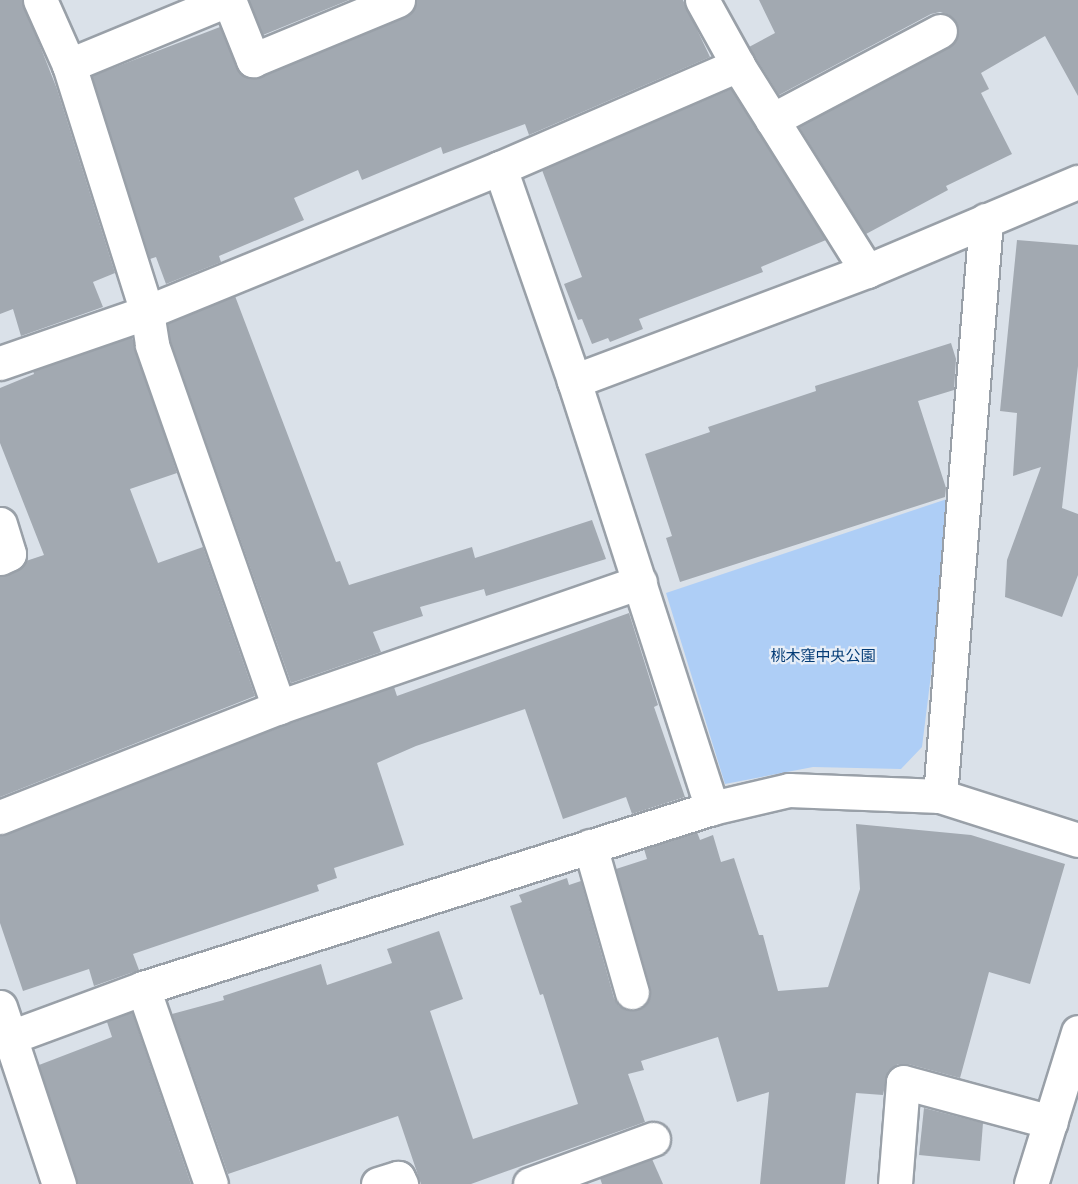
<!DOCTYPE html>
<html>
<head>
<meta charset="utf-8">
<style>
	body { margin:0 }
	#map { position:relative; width:1078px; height:1184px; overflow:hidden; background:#dae1e9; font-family:"Source Sans 3","Noto Sans JP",sans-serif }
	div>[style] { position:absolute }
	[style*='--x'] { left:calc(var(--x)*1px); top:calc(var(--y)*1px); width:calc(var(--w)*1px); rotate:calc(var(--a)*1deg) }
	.green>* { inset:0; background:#aecef6 }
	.building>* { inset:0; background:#a2a9b1 }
	.roads { filter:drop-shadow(2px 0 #99a0a8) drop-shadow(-2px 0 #99a0a8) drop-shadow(0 2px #99a0a8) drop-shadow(0 -2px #99a0a8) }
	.minor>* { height:33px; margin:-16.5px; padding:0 16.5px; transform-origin:16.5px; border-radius:16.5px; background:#fff }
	span { translate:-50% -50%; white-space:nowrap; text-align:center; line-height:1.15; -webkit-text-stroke:4.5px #e7eef7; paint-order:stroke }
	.park-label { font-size:15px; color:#043c76 }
</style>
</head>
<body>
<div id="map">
	<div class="green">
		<div style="clip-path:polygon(953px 497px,922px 747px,901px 769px,813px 767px,725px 784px,666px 593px)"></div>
	</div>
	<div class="building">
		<div style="clip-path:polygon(0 0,22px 0,57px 89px,115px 273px,93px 282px,103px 307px,21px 336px,13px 309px,0 314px)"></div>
		<div style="clip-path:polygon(249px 0,349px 0,263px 35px)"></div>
		<div style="clip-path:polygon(416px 0,683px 0,710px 57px,529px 135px,525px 124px,443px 154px,441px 147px,362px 180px,358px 170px,294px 198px,304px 220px,219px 256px,221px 262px,166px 284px,156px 257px,150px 259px,92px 76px,220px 27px,241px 74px,250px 78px,260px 77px,405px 17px,413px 11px)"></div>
		<div style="clip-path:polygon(759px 0,1078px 0,1078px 96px,1045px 36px,981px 73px,989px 89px,981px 93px,1012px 154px,946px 186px,948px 190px,866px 234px,799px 127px,949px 48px,956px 40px,959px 31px,957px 23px,949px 15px,940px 12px,931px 14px,779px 95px,749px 47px,775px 33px)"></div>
		<div style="clip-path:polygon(731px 89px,826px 240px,761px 267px,763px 272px,639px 319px,643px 329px,610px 342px,608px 338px,592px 344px,582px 319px,578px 320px,564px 284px,582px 277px,542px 170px)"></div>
		<div style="clip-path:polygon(1017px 240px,1078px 245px,1078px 366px,1062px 508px,1078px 514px,1078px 575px,1062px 617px,1005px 597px,1007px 560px,1041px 467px,1013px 476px,1017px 413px,1000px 411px)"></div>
		<div style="clip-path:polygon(235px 296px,336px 562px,340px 561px,349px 585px,472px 547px,475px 558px,592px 520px,606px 559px,486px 596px,484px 589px,420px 607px,423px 616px,373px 632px,381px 652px,291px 683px,170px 340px,168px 324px)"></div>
		<div style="clip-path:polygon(132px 337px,177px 473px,130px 489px,158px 563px,203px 547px,255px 696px,0 797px,0 576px,17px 571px,26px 561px,44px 555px,0 443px,0 388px,34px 374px,33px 371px)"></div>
		<div style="clip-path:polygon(951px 343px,956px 359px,954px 390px,918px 401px,946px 488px,945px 497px,680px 582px,666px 538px,672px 536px,645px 454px,710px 432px,708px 427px,816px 391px,815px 386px)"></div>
		<div style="clip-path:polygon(629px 613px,658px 705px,654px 707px,685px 797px,632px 814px,626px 797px,563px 819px,525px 709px,416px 746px,377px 763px,404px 845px,334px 868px,337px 878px,317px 885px,319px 891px,133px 954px,139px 970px,94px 986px,89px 969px,23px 991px,0 923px,0 835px,286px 725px,394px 687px,397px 696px)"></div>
		<div style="clip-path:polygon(856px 824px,971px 835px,1065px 864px,1030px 984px,989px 972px,960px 1078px,908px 1064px,898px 1064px,888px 1071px,883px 1095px,856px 1093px,845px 1184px,760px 1184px,769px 1092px,737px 1102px,718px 1037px,641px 1061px,644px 1070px,628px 1074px,645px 1122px,471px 1184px,421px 1184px,398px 1116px,228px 1174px,172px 1014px,224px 1000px,223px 996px,321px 964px,327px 985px,392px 963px,387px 949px,439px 931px,463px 999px,430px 1011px,473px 1139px,578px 1104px,543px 994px,540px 995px,510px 906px,522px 902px,519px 895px,567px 878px,569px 885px,581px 881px,614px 998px,619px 1006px,627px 1010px,638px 1010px,646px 1005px,650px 997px,650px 987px,616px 869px,647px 859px,644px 849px,697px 832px,700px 840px,713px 835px,721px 862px,734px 858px,759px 935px,763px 935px,778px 991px,828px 987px,860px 889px)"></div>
		<div style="clip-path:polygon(132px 1012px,191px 1184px,78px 1184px,77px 1181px,39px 1065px,112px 1037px,107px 1022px)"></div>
		<div style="clip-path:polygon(924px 1108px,983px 1123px,980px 1161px,919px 1155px)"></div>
		<div style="clip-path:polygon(652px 1159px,663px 1184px,602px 1184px,600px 1178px)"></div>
	</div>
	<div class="roads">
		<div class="minor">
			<div style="--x:40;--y:0;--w:71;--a:66"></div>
			<div style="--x:227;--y:0;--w:171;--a:157.6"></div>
			<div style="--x:69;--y:65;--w:259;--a:72.5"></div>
			<div style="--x:147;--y:312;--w:33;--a:81"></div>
			<div style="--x:152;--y:345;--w:384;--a:70.7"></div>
			<div style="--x:229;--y:0;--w:65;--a:68.2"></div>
			<div style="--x:253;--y:60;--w:157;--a:-22.5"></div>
			<div style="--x:702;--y:0;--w:74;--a:61"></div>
			<div style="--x:772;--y:120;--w:190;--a:-27.9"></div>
			<div style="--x:867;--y:271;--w:243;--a:-122.1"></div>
			<div style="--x:738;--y:65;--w:259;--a:156.6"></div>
			<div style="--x:500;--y:168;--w:225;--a:70.8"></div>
			<div style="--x:574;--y:381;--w:313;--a:-20.6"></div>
			<div style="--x:867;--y:271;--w:229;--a:-22.9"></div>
			<div style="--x:0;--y:363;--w:156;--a:-19.1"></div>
			<div style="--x:147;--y:312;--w:381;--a:-22.2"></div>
			<div style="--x:574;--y:381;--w:449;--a:72.1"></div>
			<div style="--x:0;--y:524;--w:31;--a:73"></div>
			<div style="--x:9;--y:554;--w:10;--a:156"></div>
			<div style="--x:940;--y:796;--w:578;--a:-85.43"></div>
			<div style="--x:0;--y:817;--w:300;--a:-21.5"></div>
			<div style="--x:279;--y:707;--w:382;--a:-19.1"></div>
			<div style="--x:590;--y:846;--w:152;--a:74"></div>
			<div style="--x:143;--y:988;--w:207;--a:70.9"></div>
			<div style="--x:0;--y:1007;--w:187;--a:71.6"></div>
			<div style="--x:0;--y:1041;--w:153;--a:-20.3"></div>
			<div style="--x:143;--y:988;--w:597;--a:-17.55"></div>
			<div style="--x:712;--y:808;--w:79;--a:-13.2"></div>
			<div style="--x:789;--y:790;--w:151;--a:2.3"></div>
			<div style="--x:940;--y:796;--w:145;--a:17.7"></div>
			<div style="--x:378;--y:1184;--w:21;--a:-17"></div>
			<div style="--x:398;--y:1178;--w:7;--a:63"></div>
			<div style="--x:530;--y:1184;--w:131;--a:-20.1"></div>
			<div style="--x:895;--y:1184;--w:102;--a:-85.5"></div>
			<div style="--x:903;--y:1082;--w:153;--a:15.1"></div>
			<div style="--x:1031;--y:1184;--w:159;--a:-72.8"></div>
		</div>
	</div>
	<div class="park-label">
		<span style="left:823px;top:657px">桃木窪中央公園</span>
	</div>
</div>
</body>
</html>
